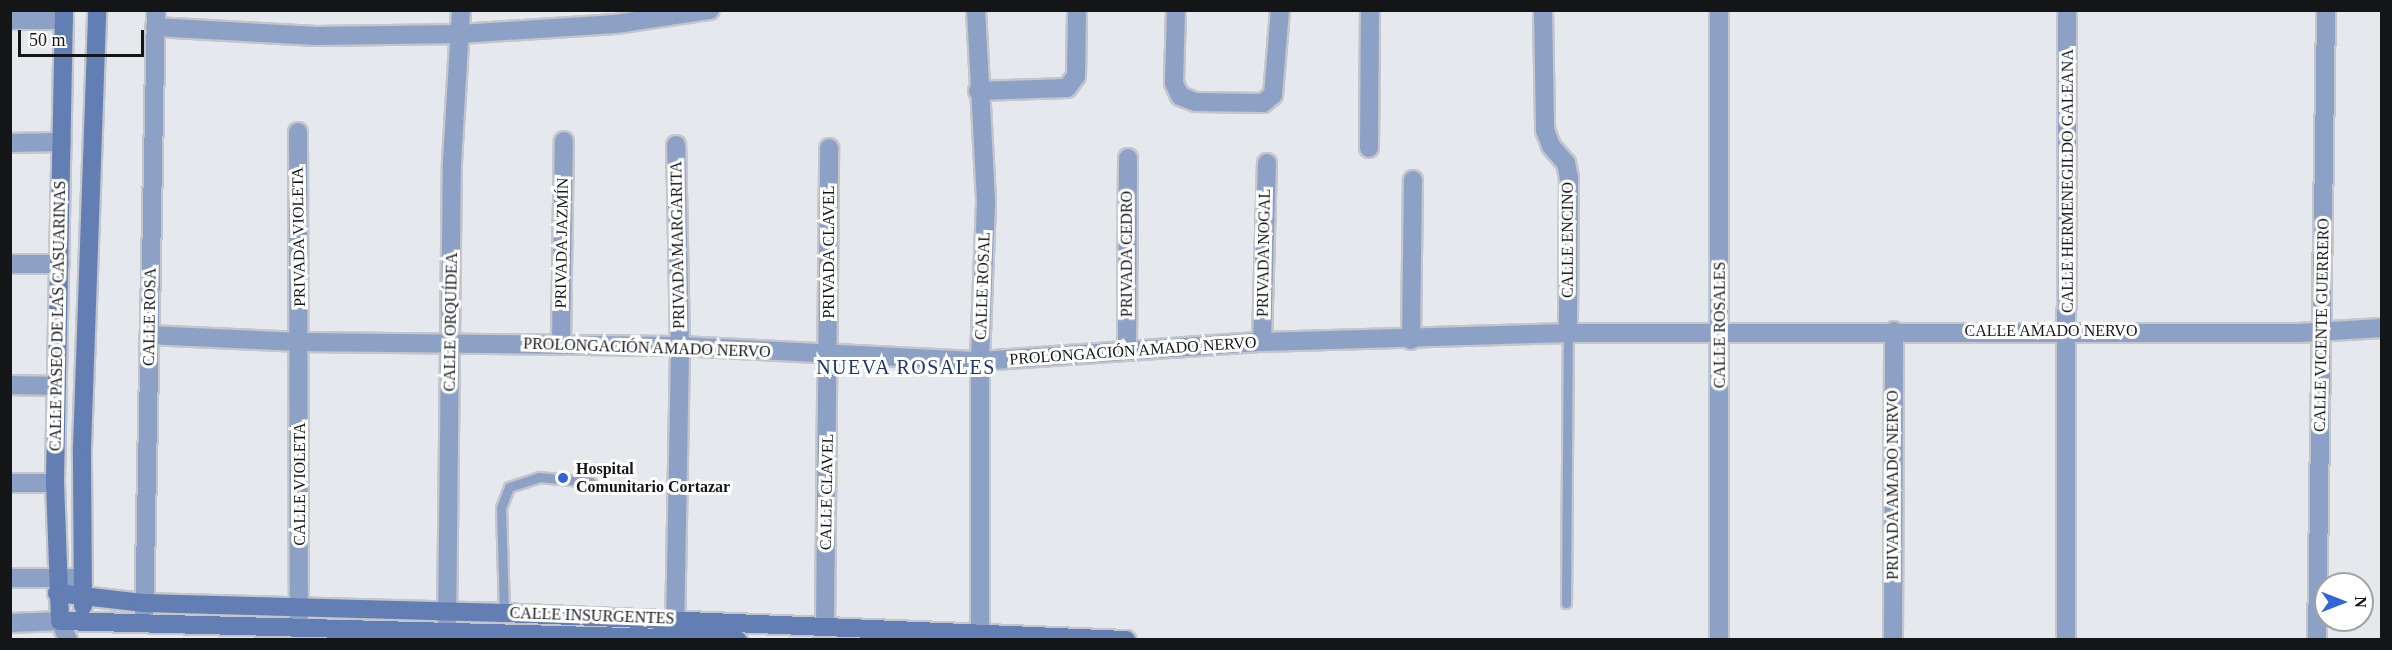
<!DOCTYPE html>
<html>
<head>
<meta charset="utf-8">
<style>
	body { margin:0 }
	#map { position:relative; width:2392px; height:650px; overflow:hidden; background:#e5e8ed; font-family:Georgia,serif }
	div>[style] { position:absolute }
	[style*='--x'] { left:calc(var(--x)*1px); top:calc(var(--y)*1px); width:calc(var(--w)*1px); rotate:calc(var(--a)*1deg) }
	.roads { filter:drop-shadow(2px 0 #c4c6cb) drop-shadow(-2px 0 #c4c6cb) drop-shadow(0 2px #c4c6cb) drop-shadow(0 -2px #c4c6cb) }
	.lane>* { height:9px; margin:-4.5px; padding:0 4.5px; transform-origin:4.5px; border-radius:4.5px; background:#8da1c6 }
	.street>* { height:18px; margin:-9px; padding:0 9px; transform-origin:9px; border-radius:9px; background:#8da1c6 }
	.secondary>* { height:18px; margin:-9px; padding:0 9px; transform-origin:9px; border-radius:9px; background:#627eb3 }
	.dots>* { width:16px; height:16px; translate:-50% -50%; box-sizing:border-box; border:3px solid #fff; border-radius:50% }
	span { translate:-50% -50%; white-space:nowrap; text-align:center; line-height:1.15; -webkit-text-stroke:6px #fff; paint-order:stroke }
	.street-label { font-size:16px; color:#141517 }
	.poi-label { font-size:16px; color:#141517; font-weight:700 }
	.left { translate:0 -50%; text-align:left }
	.quarter-label { font-size:20px; color:#1e386e; letter-spacing:1.5px }
	.frame { position:absolute; inset:0; border:12px solid #141517; pointer-events:none }
	.north { position:absolute; left:2314px; top:572px; width:60px; height:60px; box-sizing:border-box; background:#fff; border:2px solid #a1a1a2; border-radius:50%; rotate:90deg; font-size:16px; font-weight:700; line-height:24px; text-align:center; color:#141517 }
	.north::after { content:''; display:block; margin:auto; width:21px; height:27px; background:#3266d5; clip-path:polygon(50% 0,100% 100%,50% 72%,0 100%) }
	.scale { position:absolute; left:18px; top:30px; width:126px; height:27px; box-sizing:border-box; border:3px solid #141517; border-top:0; padding-left:8px; font-size:18px; line-height:21px; white-space:nowrap; color:#141517; -webkit-text-stroke:4px #fff; paint-order:stroke }
</style>
</head>
<body>
<div id="map">
	<div class="roads">
		<div class="lane">
			<div style="--x:1566;--y:603;--w:270;--a:-89.6"></div>
			<div style="--x:504;--y:613;--w:105;--a:-91.6"></div>
			<div style="--x:501;--y:508;--w:22;--a:-69"></div>
			<div style="--x:509;--y:487;--w:32;--a:-18"></div>
			<div style="--x:539;--y:477;--w:52;--a:5.5"></div>
		</div>
		<div class="street">
			<div style="--x:976;--y:10;--w:193;--a:87"></div>
			<div style="--x:986;--y:203;--w:158;--a:92.2"></div>
			<div style="--x:980;--y:361;--w:279;--a:90"></div>
			<div style="--x:1176;--y:10;--w:73;--a:91.6"></div>
			<div style="--x:1174;--y:83;--w:14;--a:65"></div>
			<div style="--x:1180;--y:96;--w:17;--a:21"></div>
			<div style="--x:1196;--y:102;--w:67;--a:0.9"></div>
			<div style="--x:1263;--y:103;--w:13;--a:-39"></div>
			<div style="--x:1273;--y:95;--w:85;--a:-85.3"></div>
			<div style="--x:1543;--y:10;--w:120;--a:89"></div>
			<div style="--x:1545;--y:130;--w:17;--a:69"></div>
			<div style="--x:1551;--y:146;--w:23;--a:49"></div>
			<div style="--x:1566;--y:163;--w:15;--a:79"></div>
			<div style="--x:1569;--y:178;--w:155;--a:90.4"></div>
			<div style="--x:1719;--y:10;--w:630;--a:90"></div>
			<div style="--x:10;--y:20;--w:54;--a:0"></div>
			<div style="--x:155;--y:27;--w:161;--a:3.2"></div>
			<div style="--x:316;--y:36;--w:144;--a:-0.8"></div>
			<div style="--x:460;--y:34;--w:156;--a:-3.7"></div>
			<div style="--x:616;--y:24;--w:95;--a:-8.5"></div>
			<div style="--x:978;--y:91;--w:89;--a:-1.9"></div>
			<div style="--x:1067;--y:88;--w:15;--a:-53"></div>
			<div style="--x:1076;--y:76;--w:66;--a:-89.1"></div>
			<div style="--x:298;--y:132;--w:494;--a:89.9"></div>
			<div style="--x:10;--y:143;--w:52;--a:-1.1"></div>
			<div style="--x:1369;--y:148;--w:138;--a:-89.6"></div>
			<div style="--x:10;--y:264;--w:50;--a:0"></div>
			<div style="--x:149;--y:335;--w:151;--a:2.7"></div>
			<div style="--x:300;--y:342;--w:380;--a:0.6"></div>
			<div style="--x:680;--y:346;--w:300;--a:2.9"></div>
			<div style="--x:980;--y:361;--w:283;--a:-3.9"></div>
			<div style="--x:1262;--y:342;--w:306;--a:-1.7"></div>
			<div style="--x:1568;--y:333;--w:730;--a:0"></div>
			<div style="--x:2298;--y:333;--w:84;--a:-3.4"></div>
			<div style="--x:1411;--y:340;--w:160;--a:-89.3"></div>
			<div style="--x:1262;--y:342;--w:179;--a:-88.4"></div>
			<div style="--x:561;--y:345;--w:204;--a:-89.2"></div>
			<div style="--x:1127;--y:350;--w:192;--a:-89.7"></div>
			<div style="--x:10;--y:385;--w:47;--a:1.2"></div>
			<div style="--x:10;--y:483;--w:45;--a:0"></div>
			<div style="--x:10;--y:578;--w:71;--a:0"></div>
			<div style="--x:10;--y:623;--w:50;--a:-2.3"></div>
			<div style="--x:60;--y:621;--w:21;--a:67"></div>
			<div style="--x:144;--y:623;--w:613;--a:-88.88"></div>
			<div style="--x:825;--y:627;--w:479;--a:-89.5"></div>
			<div style="--x:447;--y:629;--w:467;--a:-89.4"></div>
			<div style="--x:452;--y:162;--w:152;--a:-86.6"></div>
			<div style="--x:675;--y:635;--w:289;--a:-89"></div>
			<div style="--x:680;--y:346;--w:201;--a:-91.1"></div>
			<div style="--x:1893;--y:640;--w:309;--a:-89.8"></div>
			<div style="--x:2066;--y:640;--w:630;--a:-89.91"></div>
			<div style="--x:2317;--y:640;--w:630;--a:-89.18"></div>
		</div>
		<div class="secondary">
			<div style="--x:64;--y:10;--w:473;--a:91.1"></div>
			<div style="--x:55;--y:483;--w:138;--a:87.9"></div>
			<div style="--x:60;--y:621;--w:678;--a:1.61"></div>
			<div style="--x:57;--y:593;--w:88;--a:6.6"></div>
			<div style="--x:144;--y:603;--w:360;--a:1.6"></div>
			<div style="--x:504;--y:613;--w:623;--a:2.49"></div>
			<div style="--x:83;--y:606;--w:159;--a:-90.4"></div>
			<div style="--x:82;--y:447;--w:437;--a:-88"></div>
		</div>
	</div>
	<div class="dots">
		<div style="left:563px;top:478px;background:#3266d5"></div>
	</div>
	<div class="street-label">
		<span style="left:2068px;top:181px;rotate:-90deg">CALLE HERMENEGILDO GALEANA</span>
		<span style="left:299px;top:237px;rotate:-91deg">PRIVADA VIOLETA</span>
		<span style="left:1568px;top:240px;rotate:-90deg">CALLE ENCINO</span>
		<span style="left:562px;top:243px;rotate:-89deg">PRIVADA JAZMÍN</span>
		<span style="left:678px;top:245px;rotate:-91deg">PRIVADA MARGARITA</span>
		<span style="left:829px;top:252px;rotate:-90deg">PRIVADA CLAVEL</span>
		<span style="left:1264px;top:253px;rotate:-89deg">PRIVADA NOGAL</span>
		<span style="left:1127px;top:254px;rotate:-90deg">PRIVADA CEDRO</span>
		<span style="left:983px;top:286px;rotate:-88deg">CALLE ROSAL</span>
		<span style="left:58px;top:316px;rotate:-89deg">CALLE PASEO DE LAS CASUARINAS</span>
		<span style="left:150px;top:317px;rotate:-89deg">CALLE ROSA</span>
		<span style="left:451px;top:322px;rotate:-89deg">CALLE ORQUÍDEA</span>
		<span style="left:1720px;top:325px;rotate:-90deg">CALLE ROSALES</span>
		<span style="left:2322px;top:325px;rotate:-89deg">CALLE VICENTE GUERRERO</span>
		<span style="left:2051px;top:331px">CALLE AMADO NERVO</span>
		<span style="left:647px;top:348px;rotate:2deg">PROLONGACIÓN AMADO NERVO</span>
		<span style="left:1133px;top:351px;rotate:-4deg">PROLONGACIÓN AMADO NERVO</span>
		<span style="left:300px;top:484px;rotate:-90deg">CALLE VIOLETA</span>
		<span style="left:1893px;top:485px;rotate:-90deg">PRIVADA AMADO NERVO</span>
		<span style="left:827px;top:492px;rotate:-89deg">CALLE CLAVEL</span>
		<span style="left:592px;top:616px;rotate:2deg">CALLE INSURGENTES</span>
	</div>
	<div class="poi-label">
		<span class="left" style="left:576px;top:478px">Hospital<br>Comunitario Cortazar</span>
	</div>
	<div class="quarter-label">
		<span style="left:906px;top:367px">NUEVA ROSALES</span>
	</div>
	<div class="frame"></div>
	<div class="north">N</div>
	<div class="scale">50 m</div>
</div>
</body>
</html>
